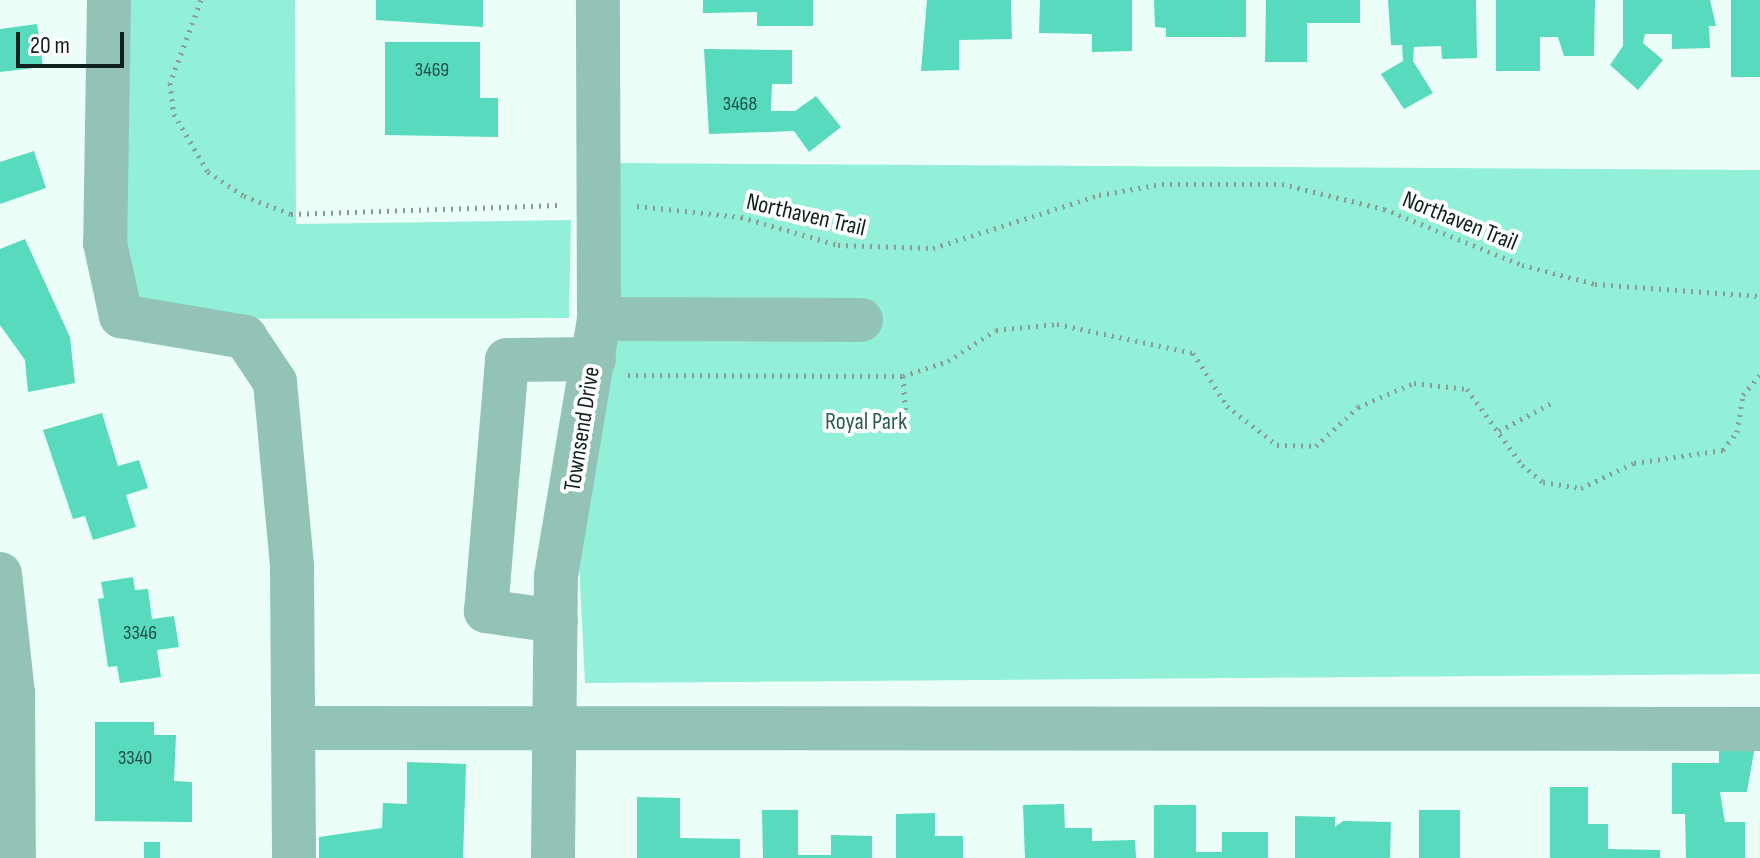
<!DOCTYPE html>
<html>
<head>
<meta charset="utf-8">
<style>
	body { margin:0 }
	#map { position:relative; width:1760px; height:858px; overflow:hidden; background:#ecfef8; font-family:"Sofia Sans Condensed",sans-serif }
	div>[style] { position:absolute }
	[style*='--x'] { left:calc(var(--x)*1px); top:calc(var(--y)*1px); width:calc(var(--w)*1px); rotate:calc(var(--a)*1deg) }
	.green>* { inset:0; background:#93f0d8 }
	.building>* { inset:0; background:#57dabd; transform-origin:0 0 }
	.path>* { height:5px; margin-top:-2.5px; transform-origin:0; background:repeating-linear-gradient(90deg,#8a9b96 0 2px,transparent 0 8px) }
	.minor>* { height:44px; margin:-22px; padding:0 22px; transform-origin:22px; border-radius:22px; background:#92c3b6 }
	span { translate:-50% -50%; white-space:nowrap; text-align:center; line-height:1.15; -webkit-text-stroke:8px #fff; paint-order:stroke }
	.number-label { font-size:20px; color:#225046 }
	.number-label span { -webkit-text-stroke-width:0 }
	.street-label { font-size:24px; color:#11221e }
	.park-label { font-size:24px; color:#295e52 }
	.scale { position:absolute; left:16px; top:32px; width:108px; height:36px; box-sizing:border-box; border:4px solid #11221e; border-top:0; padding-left:10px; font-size:24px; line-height:28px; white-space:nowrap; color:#11221e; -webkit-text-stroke:6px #fff; paint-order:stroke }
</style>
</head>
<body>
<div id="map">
	<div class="green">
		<div style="clip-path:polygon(122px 0,295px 0,296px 224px,571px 220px,569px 318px,122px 319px)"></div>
		<div style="clip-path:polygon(614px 163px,1760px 170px,1760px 674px,585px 683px,579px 563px)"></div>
	</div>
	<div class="building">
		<div style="clip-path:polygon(376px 0,483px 0,483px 27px,376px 20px)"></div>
		<div style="clip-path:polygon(703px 0,813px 0,813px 26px,757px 26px,757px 12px,703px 13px)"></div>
		<div style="clip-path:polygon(927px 0,1011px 0,1012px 39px,959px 40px,959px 70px,921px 71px)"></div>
		<div style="clip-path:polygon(1040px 0,1132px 0,1132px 51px,1092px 52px,1092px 34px,1039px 33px)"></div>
		<div style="clip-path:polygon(1154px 0,1246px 0,1246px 37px,1166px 37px,1166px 28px,1155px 27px)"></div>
		<div style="clip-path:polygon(1266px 0,1360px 0,1360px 23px,1307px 23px,1307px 62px,1265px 62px)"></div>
		<div style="clip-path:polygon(1388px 0,1476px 0,1477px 58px,1442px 59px,1441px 46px,1414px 47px,1413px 61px,1433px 93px,1404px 109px,1381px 74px,1403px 61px,1402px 45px,1391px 45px)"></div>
		<div style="clip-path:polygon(1496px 0,1595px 0,1594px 56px,1564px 56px,1558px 37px,1540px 37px,1540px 71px,1496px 71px)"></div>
		<div style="clip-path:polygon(1623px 0,1710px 0,1716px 26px,1709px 26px,1710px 48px,1672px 49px,1672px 34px,1645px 34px,1643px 43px,1663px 60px,1638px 90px,1610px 65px,1623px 46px)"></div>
		<div style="left:1731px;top:0;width:29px;height:77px"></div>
		<div style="clip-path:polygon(37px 24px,43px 67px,0 72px,0 29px)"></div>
		<div style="clip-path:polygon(385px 42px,480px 42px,480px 98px,498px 98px,498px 137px,385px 135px)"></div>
		<div style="clip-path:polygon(704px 49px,792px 50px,792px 84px,772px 84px,771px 111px,795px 111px,816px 96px,841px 127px,809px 152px,794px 131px,709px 134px)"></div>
		<div style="clip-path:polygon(34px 151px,46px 188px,0 204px,0 162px)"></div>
		<div style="clip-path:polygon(25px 239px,70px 337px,75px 383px,28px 392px,25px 360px,0 325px,0 249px)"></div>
		<div style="clip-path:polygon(102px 413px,118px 466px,139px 460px,148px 488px,126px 495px,136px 527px,93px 540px,85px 516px,73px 519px,43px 430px)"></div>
		<div style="clip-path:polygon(133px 577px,135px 590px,148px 589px,152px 619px,174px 616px,179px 647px,157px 650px,161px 677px,120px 683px,117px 666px,108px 667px,98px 599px,104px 598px,101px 582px)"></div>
		<div style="clip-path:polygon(95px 722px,154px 722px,154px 735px,176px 735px,174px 781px,192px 782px,192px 822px,95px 821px)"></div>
		<div style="clip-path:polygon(1719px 746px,1755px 746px,1747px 792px,1720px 792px,1725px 822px,1745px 822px,1745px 858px,1686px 858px,1685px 814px,1672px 814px,1672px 763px,1719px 763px)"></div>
		<div style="clip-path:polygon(407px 762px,466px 764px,463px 858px,319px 858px,319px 837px,382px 828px,383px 803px,407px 804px)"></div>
		<div style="clip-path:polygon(1550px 787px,1588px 787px,1588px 824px,1608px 824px,1608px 849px,1660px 850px,1660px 858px,1550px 858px)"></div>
		<div style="clip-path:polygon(637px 797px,680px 798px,680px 838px,740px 839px,740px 858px,637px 858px)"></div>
		<div style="clip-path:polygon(1064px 804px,1065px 828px,1092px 828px,1092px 841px,1135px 840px,1136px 858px,1025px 858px,1023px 805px)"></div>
		<div style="clip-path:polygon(1154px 805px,1196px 805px,1196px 852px,1222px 852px,1222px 832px,1268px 832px,1268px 858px,1154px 858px)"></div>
		<div style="clip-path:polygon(762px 810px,798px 810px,798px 855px,831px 855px,831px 835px,872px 836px,872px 858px,763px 858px)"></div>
		<div style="left:1419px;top:810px;width:41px;height:48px"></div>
		<div style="clip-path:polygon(935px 813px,935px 836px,963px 836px,963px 858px,896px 858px,896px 814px)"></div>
		<div style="clip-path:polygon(1295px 816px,1335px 817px,1335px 827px,1343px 821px,1391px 822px,1390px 858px,1295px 858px)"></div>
		<div style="left:144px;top:842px;width:16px;height:16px"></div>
	</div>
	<div class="path">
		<div style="--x:201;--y:0;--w:89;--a:110.5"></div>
		<div style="--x:170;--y:83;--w:31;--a:83"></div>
		<div style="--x:174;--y:114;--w:67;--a:59.6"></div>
		<div style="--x:208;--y:172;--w:43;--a:33.7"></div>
		<div style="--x:244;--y:196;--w:50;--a:21"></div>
		<div style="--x:291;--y:214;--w:268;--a:-1.9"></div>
		<div style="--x:637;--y:206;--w:105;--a:6"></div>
		<div style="--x:741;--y:217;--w:101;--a:16.1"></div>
		<div style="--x:838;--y:245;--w:95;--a:1.8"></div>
		<div style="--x:933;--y:248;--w:174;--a:-17.7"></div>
		<div style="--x:1099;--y:195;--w:64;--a:-9.9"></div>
		<div style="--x:1162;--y:184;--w:120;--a:0"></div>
		<div style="--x:1282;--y:184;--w:105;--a:13.8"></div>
		<div style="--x:1384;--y:209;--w:149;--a:22.1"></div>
		<div style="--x:1522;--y:265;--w:75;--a:14.6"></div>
		<div style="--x:1595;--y:284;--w:165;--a:4.2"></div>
		<div style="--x:628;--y:375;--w:275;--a:0.2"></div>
		<div style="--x:903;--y:376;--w:47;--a:-18.4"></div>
		<div style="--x:948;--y:361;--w:57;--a:-32.9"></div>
		<div style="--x:996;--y:330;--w:61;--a:-5.6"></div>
		<div style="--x:1057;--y:324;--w:139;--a:12"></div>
		<div style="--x:1193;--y:353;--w:63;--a:57.3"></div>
		<div style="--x:1227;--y:406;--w:63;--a:38"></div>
		<div style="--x:1277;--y:445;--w:39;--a:1"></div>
		<div style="--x:1316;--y:446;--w:57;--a:-42.9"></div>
		<div style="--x:1358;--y:407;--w:61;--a:-23.2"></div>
		<div style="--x:1414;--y:383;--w:53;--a:6.5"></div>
		<div style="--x:1467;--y:389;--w:94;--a:54.1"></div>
		<div style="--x:1522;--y:465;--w:27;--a:39"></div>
		<div style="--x:1543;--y:482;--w:38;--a:9"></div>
		<div style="--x:1581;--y:488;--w:59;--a:-25.3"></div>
		<div style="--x:1634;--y:463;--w:90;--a:-8.3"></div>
		<div style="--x:1723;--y:450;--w:23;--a:-52"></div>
		<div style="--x:1737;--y:432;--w:37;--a:-81"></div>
		<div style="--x:1743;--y:395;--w:26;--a:-50"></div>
		<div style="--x:903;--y:376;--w:43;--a:86"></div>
		<div style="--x:1499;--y:431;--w:61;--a:-28.2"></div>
	</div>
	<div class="minor">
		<div style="--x:109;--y:0;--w:243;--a:90.9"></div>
		<div style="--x:105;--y:243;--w:75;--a:77.6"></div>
		<div style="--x:121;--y:316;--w:126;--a:9.6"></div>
		<div style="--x:245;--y:337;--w:54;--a:56.3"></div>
		<div style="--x:275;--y:382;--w:186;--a:84.7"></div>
		<div style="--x:292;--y:567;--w:291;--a:89.6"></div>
		<div style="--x:599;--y:319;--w:262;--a:0.2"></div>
		<div style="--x:0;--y:574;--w:120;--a:83.8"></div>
		<div style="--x:13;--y:693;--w:165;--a:89.7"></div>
		<div style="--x:556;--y:621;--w:71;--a:-171.9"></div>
		<div style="--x:486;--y:611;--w:252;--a:-85.2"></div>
		<div style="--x:507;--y:360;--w:87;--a:-0.7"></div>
		<div style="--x:293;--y:728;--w:1467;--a:0.04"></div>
		<div style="--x:553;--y:858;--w:282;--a:-89.4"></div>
		<div style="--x:556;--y:576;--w:261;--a:-80.5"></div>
		<div style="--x:599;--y:319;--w:319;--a:-90.2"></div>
	</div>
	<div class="number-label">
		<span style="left:432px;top:70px">3469</span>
		<span style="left:740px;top:104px">3468</span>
		<span style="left:140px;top:633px">3346</span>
		<span style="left:135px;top:758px">3340</span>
	</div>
	<div class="street-label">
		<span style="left:806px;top:215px;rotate:13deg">Northaven Trail</span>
		<span style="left:1460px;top:221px;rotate:22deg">Northaven Trail</span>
		<span style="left:582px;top:429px;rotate:-81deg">Townsend Drive</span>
	</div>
	<div class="park-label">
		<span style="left:866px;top:422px">Royal Park</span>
	</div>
	<div class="scale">20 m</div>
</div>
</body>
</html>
